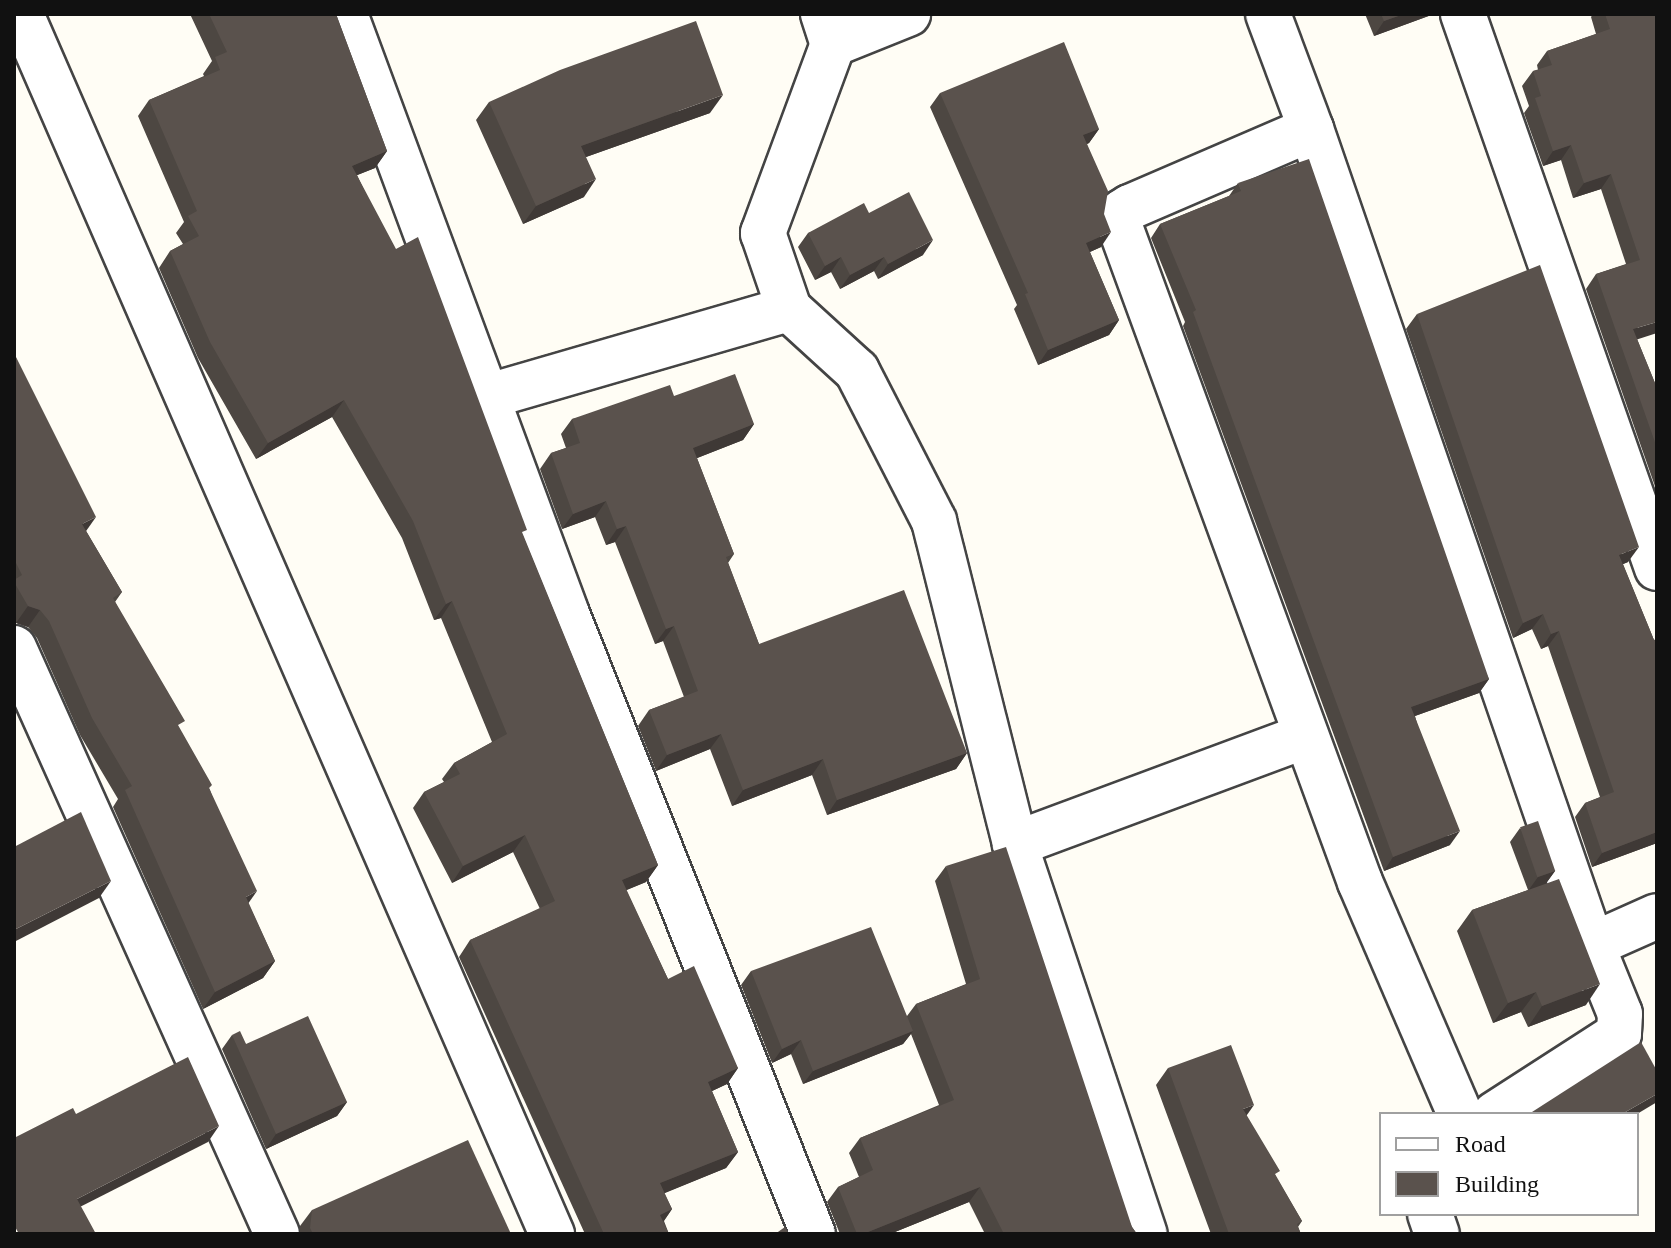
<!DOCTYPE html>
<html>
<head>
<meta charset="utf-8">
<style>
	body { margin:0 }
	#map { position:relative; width:1671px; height:1248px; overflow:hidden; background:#fffdf5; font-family:Georgia,serif }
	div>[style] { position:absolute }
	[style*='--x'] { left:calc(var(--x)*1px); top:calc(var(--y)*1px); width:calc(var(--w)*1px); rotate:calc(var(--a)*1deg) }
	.roads { filter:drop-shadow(2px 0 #444) drop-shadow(-2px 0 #444) drop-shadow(0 2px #444) drop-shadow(0 -2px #444) }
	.minor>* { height:44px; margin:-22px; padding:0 22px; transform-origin:22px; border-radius:22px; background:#fff }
	.wall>* { inset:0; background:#4d4742 }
	.shaded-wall>* { inset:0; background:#3f3936 }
	.building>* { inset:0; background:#5a524d; transform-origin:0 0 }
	span { translate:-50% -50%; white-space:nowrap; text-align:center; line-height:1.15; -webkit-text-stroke:8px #fff; paint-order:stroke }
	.frame { position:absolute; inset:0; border:16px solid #111; pointer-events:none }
	.legend { position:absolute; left:1379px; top:1112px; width:260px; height:104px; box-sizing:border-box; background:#fff; border:2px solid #a0a0a0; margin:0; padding:10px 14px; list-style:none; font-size:24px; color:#111 }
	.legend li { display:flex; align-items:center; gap:16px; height:40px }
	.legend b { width:40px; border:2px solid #a0a0a0 }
</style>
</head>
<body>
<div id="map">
	<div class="roads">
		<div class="minor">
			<div style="--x:21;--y:14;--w:1331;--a:66.48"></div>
			<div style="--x:345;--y:14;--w:640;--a:69.7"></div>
			<div style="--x:567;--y:614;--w:667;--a:68.36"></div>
			<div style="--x:823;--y:14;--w:32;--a:72"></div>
			<div style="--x:833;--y:44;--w:202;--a:110.3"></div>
			<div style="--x:763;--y:233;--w:80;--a:71.1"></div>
			<div style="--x:789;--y:309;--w:92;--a:42.4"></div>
			<div style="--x:857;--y:371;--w:169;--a:62.8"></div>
			<div style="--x:934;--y:521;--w:333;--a:75.9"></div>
			<div style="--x:1015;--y:844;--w:411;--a:71.6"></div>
			<div style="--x:1268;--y:14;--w:123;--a:69.5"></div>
			<div style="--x:1311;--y:129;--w:863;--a:71"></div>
			<div style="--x:1592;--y:945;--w:74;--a:67.9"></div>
			<div style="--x:1620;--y:1014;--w:20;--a:93"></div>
			<div style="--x:1619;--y:1034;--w:148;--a:147.2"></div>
			<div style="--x:1463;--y:14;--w:587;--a:70.7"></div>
			<div style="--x:833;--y:44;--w:81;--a:-21.8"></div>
			<div style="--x:1311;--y:129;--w:197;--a:156.7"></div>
			<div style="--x:1130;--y:207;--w:9;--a:148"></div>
			<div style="--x:1122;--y:212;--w:10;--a:114"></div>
			<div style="--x:1118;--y:221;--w:704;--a:69.89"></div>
			<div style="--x:1360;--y:882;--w:253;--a:66.7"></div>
			<div style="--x:489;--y:396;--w:312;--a:-16.2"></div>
			<div style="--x:14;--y:648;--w:642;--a:65.83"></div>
			<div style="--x:1015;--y:844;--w:309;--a:-20.4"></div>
			<div style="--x:1592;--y:945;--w:71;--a:-24"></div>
			<div style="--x:1430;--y:1214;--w:21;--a:71"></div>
		</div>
	</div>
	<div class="wall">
		<div style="clip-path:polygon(190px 14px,336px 14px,387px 151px,375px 168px,357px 175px,523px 536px,658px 865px,646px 882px,626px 890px,668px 979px,738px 1068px,727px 1084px,712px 1091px,738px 1152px,726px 1168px,664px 1193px,672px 1209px,664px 1221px,669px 1234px,585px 1234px,459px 957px,470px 940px,540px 909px,513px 852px,452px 883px,413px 808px,424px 792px,444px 782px,442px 779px,454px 763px,492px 742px,441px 618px,434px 620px,402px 538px,332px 417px,256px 459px,198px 358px,159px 268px,170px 251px,183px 244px,176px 233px,184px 222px,138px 116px,149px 100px,204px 76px,203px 74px,212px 61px)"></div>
		<div style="clip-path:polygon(1365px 14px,1434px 14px,1374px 36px)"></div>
		<div style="clip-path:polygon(1593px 14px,1657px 14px,1637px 339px,1657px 388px,1657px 492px,1586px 289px,1596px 274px,1626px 264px,1601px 189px,1573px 198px,1561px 160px,1543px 166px,1524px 113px,1529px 106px,1522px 86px,1533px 71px,1538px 70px,1537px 65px,1547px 51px,1596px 34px,1591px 17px)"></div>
		<div style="clip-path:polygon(940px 93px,1099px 129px,1089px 143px,1087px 144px,1101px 247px,1090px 252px,1119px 320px,1109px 335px,1038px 365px,1014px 309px,1017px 305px,930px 107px)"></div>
		<div style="clip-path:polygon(489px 102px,710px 113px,586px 157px,584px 197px,523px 224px,476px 120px)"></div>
		<div style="clip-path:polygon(1238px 183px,1489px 679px,1479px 693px,1415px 716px,1450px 845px,1384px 871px,1183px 326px,1185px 322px,1151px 238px,1160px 224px,1229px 196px)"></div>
		<div style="clip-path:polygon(869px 213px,923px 255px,878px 279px,874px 271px,840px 289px,831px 272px,815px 280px,798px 247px,808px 233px)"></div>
		<div style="clip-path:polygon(1417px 314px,1628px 562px,1623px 564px,1654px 640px,1657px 639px,1657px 843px,1592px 867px,1575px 817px,1585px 803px,1600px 797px,1548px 646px,1541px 649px,1532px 629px,1513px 638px,1406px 329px)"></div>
		<div style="clip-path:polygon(14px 353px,86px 531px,122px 592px,115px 602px,210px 790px,248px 903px,275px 961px,263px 978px,203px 1009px,113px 807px,118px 799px,80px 735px,37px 638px,28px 627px,16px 623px,14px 620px)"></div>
		<div style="clip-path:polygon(674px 396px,754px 424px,743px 440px,697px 458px,734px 554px,728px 563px,759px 644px,967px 753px,956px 769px,827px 815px,812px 775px,732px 806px,710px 749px,656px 771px,638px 726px,649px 710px,684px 697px,663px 641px,655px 644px,615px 542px,606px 545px,595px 517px,562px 529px,540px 469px,551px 453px,566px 448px,561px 434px,572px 419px)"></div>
		<div style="clip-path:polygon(1520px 828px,1555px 871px,1546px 883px,1586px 1005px,1528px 1027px,1521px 1012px,1493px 1023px,1457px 931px,1472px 910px,1528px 890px,1510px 842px)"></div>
		<div style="clip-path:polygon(946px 866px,1132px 1227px,1137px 1234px,985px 1234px,969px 1202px,890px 1234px,840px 1234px,827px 1202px,838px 1187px,859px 1177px,849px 1153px,860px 1138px,939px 1105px,911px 1034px,903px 1044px,803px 1084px,791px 1054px,772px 1063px,741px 985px,751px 971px,907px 1016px,916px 1004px,966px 984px,935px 881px)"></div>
		<div style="clip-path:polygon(232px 1035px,246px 1044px,347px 1102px,337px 1116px,266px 1149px,222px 1049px)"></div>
		<div style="clip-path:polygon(1168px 1068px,1246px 1116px,1276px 1177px,1302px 1221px,1298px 1227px,1301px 1234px,1211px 1234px,1156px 1085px)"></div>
		<div style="clip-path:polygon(312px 1210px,511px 1234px,300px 1234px,300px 1226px)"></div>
	</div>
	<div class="shaded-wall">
		<div style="clip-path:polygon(1404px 14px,1434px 14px,1374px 36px,1384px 21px)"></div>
		<div style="clip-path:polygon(723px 95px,710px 113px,569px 163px,581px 146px)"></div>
		<div style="clip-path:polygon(1099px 129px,1089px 143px,1073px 150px,1083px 135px)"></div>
		<div style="clip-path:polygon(1571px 145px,1561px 160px,1543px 166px,1553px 151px)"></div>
		<div style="clip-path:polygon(387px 151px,375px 168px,340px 182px,352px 166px)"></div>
		<div style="clip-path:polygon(1611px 174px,1601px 189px,1573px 198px,1584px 183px)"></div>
		<div style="clip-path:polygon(596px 179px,584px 197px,523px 224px,536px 206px)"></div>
		<div style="clip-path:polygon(1111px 232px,1101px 247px,1076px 258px,1086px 243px)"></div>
		<div style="clip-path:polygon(933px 240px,923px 255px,878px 279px,888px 264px)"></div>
		<div style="clip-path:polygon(841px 257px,831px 272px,815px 280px,825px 266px)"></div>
		<div style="clip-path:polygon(884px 257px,874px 271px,840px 289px,850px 275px)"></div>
		<div style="clip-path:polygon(1119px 320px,1109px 335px,1038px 365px,1048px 350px)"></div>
		<div style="clip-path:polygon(1657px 322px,1657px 333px,1623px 344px,1633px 329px)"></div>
		<div style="clip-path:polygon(344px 400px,332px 417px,256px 459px,268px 443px)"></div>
		<div style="clip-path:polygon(754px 424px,743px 440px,682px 464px,693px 448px)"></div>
		<div style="clip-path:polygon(606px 501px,595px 517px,562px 529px,573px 514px)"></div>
		<div style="clip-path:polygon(96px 517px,84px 534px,82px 524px)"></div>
		<div style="clip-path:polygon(626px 526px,615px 542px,606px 545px,617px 529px)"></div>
		<div style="clip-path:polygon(1639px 547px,1628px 562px,1609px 570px,1619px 555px)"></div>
		<div style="clip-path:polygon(452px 601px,441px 618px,434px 620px,446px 604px)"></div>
		<div style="clip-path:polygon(28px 606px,40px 610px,28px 627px,16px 623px)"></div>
		<div style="clip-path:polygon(1543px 614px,1532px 629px,1513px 638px,1523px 623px)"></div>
		<div style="clip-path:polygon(674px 626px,663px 641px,655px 644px,666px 629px)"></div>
		<div style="clip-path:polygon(1559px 631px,1548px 646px,1541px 649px,1551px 634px)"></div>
		<div style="clip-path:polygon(1489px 679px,1479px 693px,1401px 721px,1411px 707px)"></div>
		<div style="clip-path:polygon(721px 734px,710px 749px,656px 771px,667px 755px)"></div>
		<div style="clip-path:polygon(967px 753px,956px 769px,827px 815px,837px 800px)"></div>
		<div style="clip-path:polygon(823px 759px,812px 775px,732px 806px,743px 790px)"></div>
		<div style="clip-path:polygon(1460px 831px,1450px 845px,1384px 871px,1393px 857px)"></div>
		<div style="clip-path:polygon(1657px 832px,1657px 843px,1592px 867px,1602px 853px)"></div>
		<div style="clip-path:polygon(525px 835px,513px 852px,452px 883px,463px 866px)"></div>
		<div style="clip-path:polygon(658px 865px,646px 882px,610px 897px,622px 880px)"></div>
		<div style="clip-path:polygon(1555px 871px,1545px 885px,1528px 891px,1538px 877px)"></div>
		<div style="clip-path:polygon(111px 881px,99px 898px,14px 942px,14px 930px)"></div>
		<div style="clip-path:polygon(257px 891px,245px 908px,246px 897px)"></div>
		<div style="clip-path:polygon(275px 961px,263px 978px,203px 1009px,215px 992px)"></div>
		<div style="clip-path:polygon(1600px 984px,1586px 1005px,1528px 1027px,1542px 1006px)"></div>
		<div style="clip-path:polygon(1536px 992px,1521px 1012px,1493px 1023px,1508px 1003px)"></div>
		<div style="clip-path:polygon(913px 1031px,903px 1044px,803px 1084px,813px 1071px)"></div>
		<div style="clip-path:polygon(801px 1040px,791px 1054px,772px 1063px,782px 1049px)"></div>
		<div style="clip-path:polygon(738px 1068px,727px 1084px,697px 1098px,708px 1082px)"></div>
		<div style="clip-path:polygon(1657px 1094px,1657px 1102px,1637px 1114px,1622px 1114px)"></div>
		<div style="clip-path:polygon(347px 1102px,337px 1116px,266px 1149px,276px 1134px)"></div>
		<div style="clip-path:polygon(1254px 1105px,1242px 1122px,1243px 1109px)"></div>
		<div style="clip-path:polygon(219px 1126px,208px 1142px,66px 1214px,77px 1199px)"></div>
		<div style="clip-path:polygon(738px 1152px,726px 1168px,648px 1200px,660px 1183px)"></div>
		<div style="clip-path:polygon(980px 1187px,969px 1202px,890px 1234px,863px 1234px)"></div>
		<div style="clip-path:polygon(672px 1209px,660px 1226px,660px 1215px)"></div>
	</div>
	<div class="building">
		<div style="clip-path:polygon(209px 14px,336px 14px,387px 151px,352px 166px,396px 249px,418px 237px,527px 530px,522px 532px,658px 865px,622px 880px,668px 979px,694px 966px,738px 1068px,708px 1082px,738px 1152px,660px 1183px,672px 1209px,660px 1215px,669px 1234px,604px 1234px,470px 940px,555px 901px,525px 835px,463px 866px,424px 792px,460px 774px,454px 763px,507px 734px,452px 601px,446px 604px,413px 521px,344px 400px,268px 443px,210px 342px,170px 251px,199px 236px,188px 216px,197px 211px,149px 100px,220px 70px,215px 57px,227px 52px)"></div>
		<div style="clip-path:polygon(1381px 14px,1404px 14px,1384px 21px)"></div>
		<div style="clip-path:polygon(1605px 14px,1657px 14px,1657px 322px,1633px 329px,1657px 388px,1657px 448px,1596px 274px,1640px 260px,1611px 174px,1584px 183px,1571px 145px,1553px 151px,1535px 98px,1541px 96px,1533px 71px,1552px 65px,1547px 51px,1610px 29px)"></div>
		<div style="clip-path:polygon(696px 21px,723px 95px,581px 146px,596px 179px,536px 206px,489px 102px,560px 70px)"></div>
		<div style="clip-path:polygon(1064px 42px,1099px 129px,1083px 135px,1108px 191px,1104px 214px,1111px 232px,1086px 243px,1119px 320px,1048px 350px,1025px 294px,1028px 293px,940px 93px)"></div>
		<div style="clip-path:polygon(1309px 159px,1489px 679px,1411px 707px,1460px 831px,1393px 857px,1193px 312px,1196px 310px,1160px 224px,1241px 191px,1238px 183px)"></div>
		<div style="clip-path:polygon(909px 192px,933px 240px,888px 264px,884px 257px,850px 275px,841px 257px,825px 266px,808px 233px,864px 203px,869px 213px)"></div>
		<div style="clip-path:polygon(1540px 265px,1639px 547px,1619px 555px,1654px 640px,1657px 639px,1657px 832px,1602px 853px,1585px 803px,1614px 792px,1559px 631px,1551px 634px,1543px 614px,1523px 623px,1417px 314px)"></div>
		<div style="clip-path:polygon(14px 353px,96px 517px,82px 524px,122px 592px,113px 598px,185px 721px,178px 725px,212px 785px,209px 788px,257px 891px,246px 897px,275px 961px,215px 992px,125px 790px,132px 786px,92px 718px,49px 621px,40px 610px,28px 606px,14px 582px,14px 580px,22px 575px,14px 559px)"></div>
		<div style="clip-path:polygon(735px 374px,754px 424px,693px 448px,734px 554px,726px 557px,759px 644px,904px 590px,967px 753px,837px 800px,823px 759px,743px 790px,721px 734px,667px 755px,649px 710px,698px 691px,674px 626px,666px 629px,626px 526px,617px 529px,606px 501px,573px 514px,551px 453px,580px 443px,572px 419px,670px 385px,674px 396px)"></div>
		<div style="clip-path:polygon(81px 812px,111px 881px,14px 930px,14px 847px)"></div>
		<div style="left:1538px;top:821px;width:53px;height:19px;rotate:71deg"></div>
		<div style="clip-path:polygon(1006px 847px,1132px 1227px,1137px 1234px,1004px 1234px,980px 1187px,863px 1234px,857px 1234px,838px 1187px,873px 1170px,860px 1138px,954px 1100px,916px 1004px,980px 979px,946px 866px)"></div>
		<div style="clip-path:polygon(1559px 879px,1600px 984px,1542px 1006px,1536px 992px,1508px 1003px,1472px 910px)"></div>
		<div style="clip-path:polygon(871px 927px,913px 1031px,813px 1071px,801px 1040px,782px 1049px,751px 971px)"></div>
		<div style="clip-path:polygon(308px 1016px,347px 1102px,276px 1134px,232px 1035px,240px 1031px,246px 1044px)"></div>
		<div style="clip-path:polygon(1641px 1042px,1657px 1071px,1657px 1094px,1622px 1114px,1533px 1114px,1532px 1112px)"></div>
		<div style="clip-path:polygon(1231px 1045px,1254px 1105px,1243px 1109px,1280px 1171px,1275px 1174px,1302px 1221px,1297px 1224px,1301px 1234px,1229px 1234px,1168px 1068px)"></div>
		<div style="clip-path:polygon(188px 1057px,219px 1126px,77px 1199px,96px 1234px,19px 1234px,14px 1225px,14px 1138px,73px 1108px,76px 1114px)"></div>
		<div style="clip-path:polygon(468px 1140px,511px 1234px,313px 1234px,310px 1228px,312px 1210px)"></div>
		<div style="clip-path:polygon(785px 1227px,789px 1234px,775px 1234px)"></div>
	</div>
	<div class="frame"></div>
	<ul class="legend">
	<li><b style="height:10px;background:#fff"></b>Road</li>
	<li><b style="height:22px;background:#5a524d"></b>Building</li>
	</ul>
</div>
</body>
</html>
